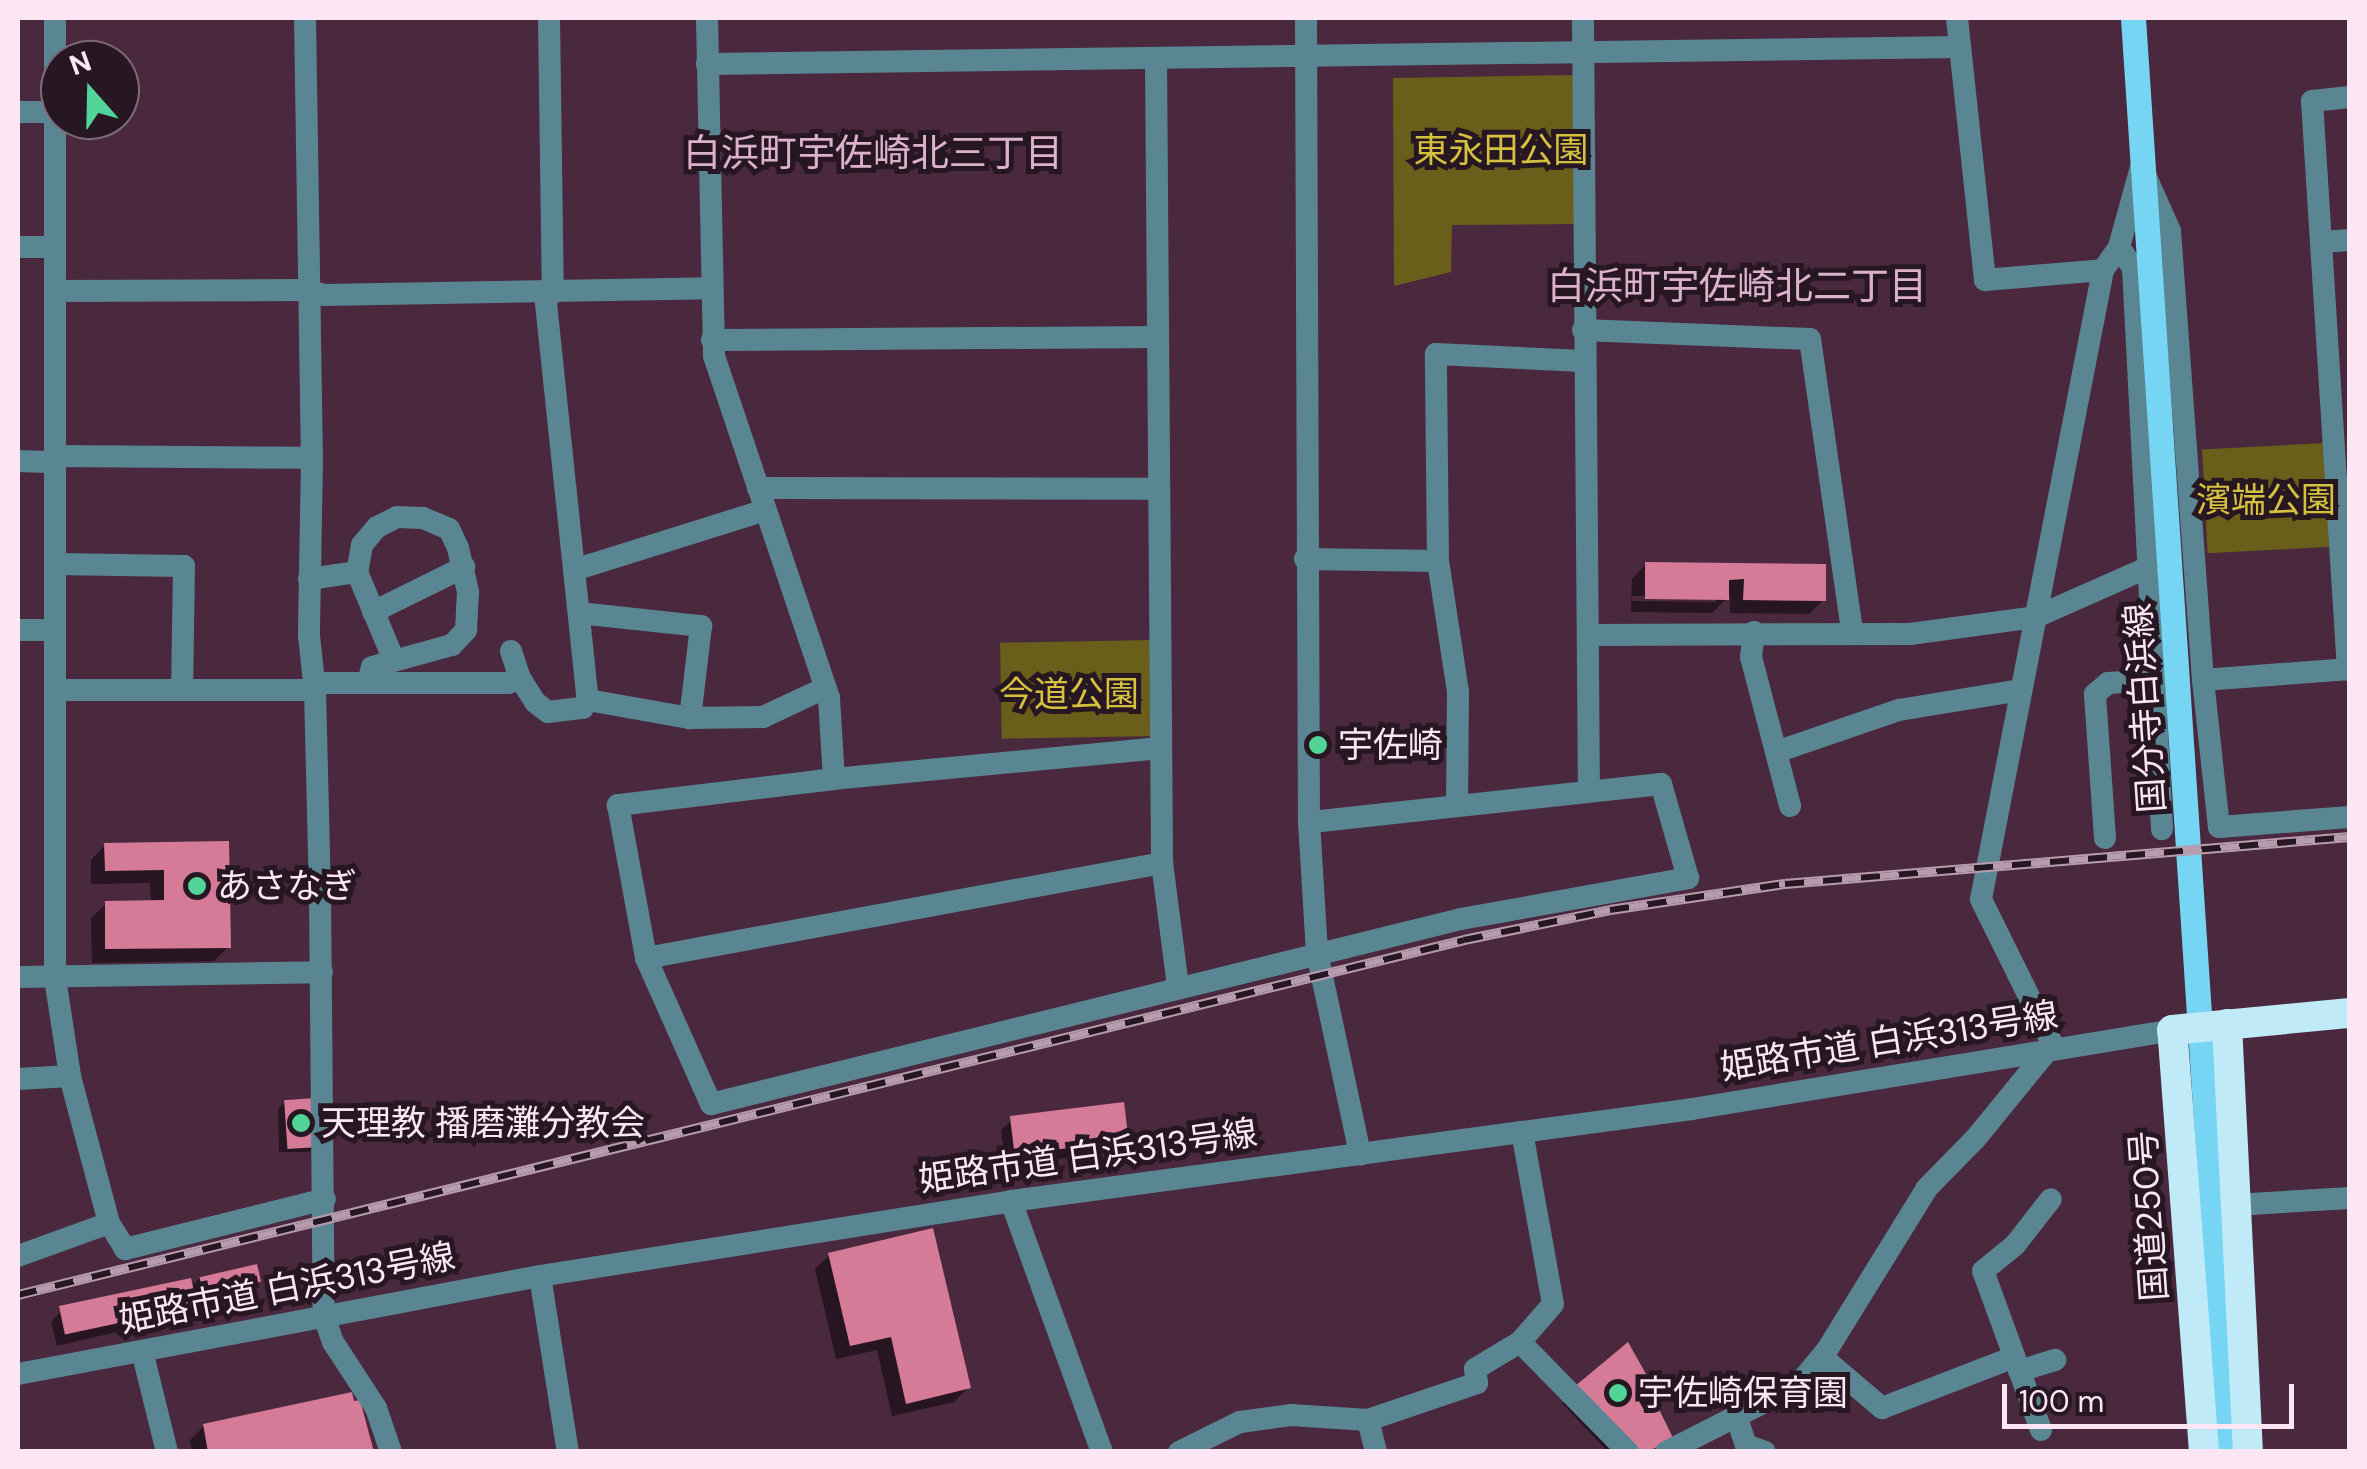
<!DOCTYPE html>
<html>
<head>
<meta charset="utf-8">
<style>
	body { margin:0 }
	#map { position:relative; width:2367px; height:1469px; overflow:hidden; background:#4a293f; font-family:"DM Sans","Noto Sans JP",sans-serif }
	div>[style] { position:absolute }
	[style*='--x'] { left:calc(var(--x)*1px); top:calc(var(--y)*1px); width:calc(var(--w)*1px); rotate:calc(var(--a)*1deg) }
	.green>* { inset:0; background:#695e1a; transform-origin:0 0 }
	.shadow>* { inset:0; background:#0007 }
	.building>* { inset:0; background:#d57b98; transform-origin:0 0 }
	.minor>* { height:22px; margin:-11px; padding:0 11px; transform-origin:11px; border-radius:11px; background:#5a8694 }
	.major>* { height:25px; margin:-12.5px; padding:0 12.5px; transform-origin:12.5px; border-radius:12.5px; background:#75d5f2 }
	.highway>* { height:30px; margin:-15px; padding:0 15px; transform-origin:15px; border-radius:15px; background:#c1eaf8 }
	.rail>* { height:10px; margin-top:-5px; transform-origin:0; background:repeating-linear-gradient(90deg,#271722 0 19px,#b69cad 0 38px); box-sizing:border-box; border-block:2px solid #b69cad }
	.dots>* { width:28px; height:28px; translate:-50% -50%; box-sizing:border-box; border:5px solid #271722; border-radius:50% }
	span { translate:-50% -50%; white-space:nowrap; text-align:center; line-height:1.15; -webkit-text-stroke:10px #271722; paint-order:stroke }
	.park-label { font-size:35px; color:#d6c13e }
	.street-label { font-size:35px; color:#fce6f4 }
	.poi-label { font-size:35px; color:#fce6f4 }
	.left { translate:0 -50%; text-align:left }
	.neighbourhood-label { font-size:38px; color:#dbb1cc }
	.frame { position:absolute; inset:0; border:20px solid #fce6f4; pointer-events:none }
	.north { position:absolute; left:40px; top:40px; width:100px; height:100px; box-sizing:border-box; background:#271722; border:2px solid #7c6a76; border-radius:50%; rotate:340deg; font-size:28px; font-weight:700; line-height:40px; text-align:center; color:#fce6f4 }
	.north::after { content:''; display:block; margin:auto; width:35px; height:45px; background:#52d397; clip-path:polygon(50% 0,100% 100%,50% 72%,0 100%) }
	.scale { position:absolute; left:2002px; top:1384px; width:292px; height:45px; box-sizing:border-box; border:5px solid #fce6f4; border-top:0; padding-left:12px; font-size:30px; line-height:35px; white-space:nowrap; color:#fce6f4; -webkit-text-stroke:8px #271722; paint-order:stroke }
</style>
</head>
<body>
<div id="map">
	<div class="green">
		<div style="clip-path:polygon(1577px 75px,1576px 224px,1452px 225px,1451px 272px,1394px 286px,1393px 78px)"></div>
		<div style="left:2325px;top:443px;width:104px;height:123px;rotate:87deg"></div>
		<div style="left:1153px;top:640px;width:96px;height:153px;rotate:89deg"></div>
	</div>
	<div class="shadow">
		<div style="clip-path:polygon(evenodd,1646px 564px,1824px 566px,1823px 600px,1809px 614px,1730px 613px,1730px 595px,1712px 613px,1631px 612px,1632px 579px,1646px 564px,1632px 596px,1716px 597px,1716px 602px,1632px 601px,1632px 596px)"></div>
		<div style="clip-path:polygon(227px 844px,228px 947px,214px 961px,92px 963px,91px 918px,106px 904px,151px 903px,150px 883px,91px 884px,91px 860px,105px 845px)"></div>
		<div style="clip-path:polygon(285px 1102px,316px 1146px,309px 1152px,279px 1152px,278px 1109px)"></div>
		<div style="clip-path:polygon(1012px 1120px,1127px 1140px,1116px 1151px,1006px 1166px,1001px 1130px)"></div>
		<div style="clip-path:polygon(830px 1255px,968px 1388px,954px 1402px,892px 1416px,877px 1350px,836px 1359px,815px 1269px)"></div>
		<div style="clip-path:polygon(201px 1277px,258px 1281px,251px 1288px,193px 1299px,194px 1305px,184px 1316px,57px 1346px,51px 1322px,61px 1311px,190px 1288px)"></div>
		<div style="clip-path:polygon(1576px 1389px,1653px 1403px,1670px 1437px,1656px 1452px,1608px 1452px,1562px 1403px)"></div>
		<div style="clip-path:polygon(204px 1426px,370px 1452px,192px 1452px,190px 1440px)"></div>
	</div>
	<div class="building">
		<div style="clip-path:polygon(1645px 562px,1826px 564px,1826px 601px,1743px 600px,1744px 579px,1729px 580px,1729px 600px,1645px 599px)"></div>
		<div style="clip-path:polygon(229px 841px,231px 948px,105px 949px,105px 901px,164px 900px,164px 870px,105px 871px,104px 843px)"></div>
		<div style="left:315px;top:1098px;width:49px;height:31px;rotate:86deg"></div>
		<div style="left:1124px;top:1102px;width:39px;height:115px;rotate:83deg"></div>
		<div style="clip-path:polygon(933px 1228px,971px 1388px,906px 1404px,891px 1337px,850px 1346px,828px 1253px)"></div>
		<div style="left:257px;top:1264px;width:18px;height:59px;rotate:77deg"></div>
		<div style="left:191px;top:1278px;width:29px;height:135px;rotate:78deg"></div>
		<div style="clip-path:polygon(1628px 1342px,1660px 1399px,1656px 1403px,1673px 1438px,1648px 1452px,1635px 1452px,1574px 1387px)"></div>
		<div style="clip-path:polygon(352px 1392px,354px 1401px,360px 1400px,374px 1452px,208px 1452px,203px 1424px)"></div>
	</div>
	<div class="minor">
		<div style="--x:305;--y:18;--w:440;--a:89.1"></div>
		<div style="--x:312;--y:458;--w:178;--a:91"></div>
		<div style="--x:309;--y:636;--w:54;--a:83.7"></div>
		<div style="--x:315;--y:690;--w:203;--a:88.6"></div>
		<div style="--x:320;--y:893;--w:423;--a:89.5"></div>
		<div style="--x:324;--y:1316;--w:28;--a:71"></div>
		<div style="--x:333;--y:1342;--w:79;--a:56.9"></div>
		<div style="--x:376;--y:1408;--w:46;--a:71.2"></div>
		<div style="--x:549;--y:18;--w:275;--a:89.2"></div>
		<div style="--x:707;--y:18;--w:338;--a:88.8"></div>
		<div style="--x:714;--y:356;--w:361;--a:71.4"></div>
		<div style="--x:829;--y:698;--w:81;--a:86.5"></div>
		<div style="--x:1306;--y:18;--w:804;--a:89.79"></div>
		<div style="--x:1309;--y:822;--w:131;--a:86.5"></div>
		<div style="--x:1317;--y:953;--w:206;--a:77.9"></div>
		<div style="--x:1583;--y:18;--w:773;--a:89.56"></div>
		<div style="--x:1957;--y:18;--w:263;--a:83.9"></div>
		<div style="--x:1985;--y:280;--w:118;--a:-4.8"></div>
		<div style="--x:1156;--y:58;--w:805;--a:89.57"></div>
		<div style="--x:1162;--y:863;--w:124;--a:82.6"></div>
		<div style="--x:707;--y:64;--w:1252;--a:-0.78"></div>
		<div style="--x:18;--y:112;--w:37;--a:0"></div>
		<div style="--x:2145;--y:175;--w:61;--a:65.9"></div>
		<div style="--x:2170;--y:231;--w:450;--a:85.8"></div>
		<div style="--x:2203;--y:680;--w:148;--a:83.8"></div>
		<div style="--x:2219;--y:827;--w:131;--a:-4.4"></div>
		<div style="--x:2322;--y:242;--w:28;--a:-4"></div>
		<div style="--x:18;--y:247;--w:37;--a:0"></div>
		<div style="--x:2119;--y:247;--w:25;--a:56"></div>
		<div style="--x:2133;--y:268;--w:562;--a:87.04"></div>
		<div style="--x:55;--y:291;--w:252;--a:-0.2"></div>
		<div style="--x:307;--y:290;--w:18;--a:16"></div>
		<div style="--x:324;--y:295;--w:387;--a:-1"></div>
		<div style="--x:545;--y:294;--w:408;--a:84"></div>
		<div style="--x:588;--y:700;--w:104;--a:10"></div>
		<div style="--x:690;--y:718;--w:73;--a:-0.8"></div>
		<div style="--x:763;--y:717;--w:68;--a:-25.1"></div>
		<div style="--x:1583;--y:330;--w:227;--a:2.3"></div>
		<div style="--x:1810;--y:339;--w:295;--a:81.8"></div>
		<div style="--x:712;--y:340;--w:446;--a:-0.4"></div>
		<div style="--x:55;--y:456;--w:257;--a:0.4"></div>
		<div style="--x:18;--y:461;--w:37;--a:2"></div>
		<div style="--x:758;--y:488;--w:401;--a:0.1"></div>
		<div style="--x:1305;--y:559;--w:133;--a:0.9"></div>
		<div style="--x:1438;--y:561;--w:207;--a:-90.6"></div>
		<div style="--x:1436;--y:354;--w:147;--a:2.7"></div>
		<div style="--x:1438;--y:561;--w:133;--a:81.3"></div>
		<div style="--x:1458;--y:692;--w:114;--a:90.5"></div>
		<div style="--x:55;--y:564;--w:129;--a:0.9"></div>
		<div style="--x:184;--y:566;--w:124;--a:90.9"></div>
		<div style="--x:574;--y:570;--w:200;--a:-17.4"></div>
		<div style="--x:309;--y:579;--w:49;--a:-8.3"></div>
		<div style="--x:373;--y:612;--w:102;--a:-26.3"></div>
		<div style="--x:579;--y:613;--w:123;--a:6.1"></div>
		<div style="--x:701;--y:626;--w:93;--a:96.8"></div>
		<div style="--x:18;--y:630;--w:37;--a:0"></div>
		<div style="--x:1754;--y:632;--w:25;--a:97"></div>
		<div style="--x:1751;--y:657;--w:154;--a:75.3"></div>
		<div style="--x:1590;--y:635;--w:320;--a:-0.2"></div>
		<div style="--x:1910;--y:634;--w:127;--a:-7.7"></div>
		<div style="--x:2036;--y:617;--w:124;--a:-23.9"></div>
		<div style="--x:511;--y:651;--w:28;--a:72"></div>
		<div style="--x:520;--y:678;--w:28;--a:58"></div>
		<div style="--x:535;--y:702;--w:16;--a:38"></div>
		<div style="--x:548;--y:712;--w:35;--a:-7"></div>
		<div style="--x:583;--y:708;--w:9;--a:-58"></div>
		<div style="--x:2348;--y:670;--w:570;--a:-93.62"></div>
		<div style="--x:2312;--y:101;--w:38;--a:-6"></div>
		<div style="--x:2203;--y:680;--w:147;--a:-4.3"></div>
		<div style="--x:315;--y:683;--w:193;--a:0"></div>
		<div style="--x:508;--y:683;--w:13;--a:-23"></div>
		<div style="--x:368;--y:683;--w:16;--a:-76"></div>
		<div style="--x:372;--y:667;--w:83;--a:-15.4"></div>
		<div style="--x:452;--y:645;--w:21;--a:-47"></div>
		<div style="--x:466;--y:630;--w:38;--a:-87"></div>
		<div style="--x:468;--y:592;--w:45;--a:-102.8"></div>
		<div style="--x:458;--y:548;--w:21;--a:-115"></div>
		<div style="--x:449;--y:529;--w:28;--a:-157"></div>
		<div style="--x:423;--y:518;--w:26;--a:-178"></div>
		<div style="--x:397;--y:517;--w:22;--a:153"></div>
		<div style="--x:377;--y:527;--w:23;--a:130"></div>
		<div style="--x:362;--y:545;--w:27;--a:100"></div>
		<div style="--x:357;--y:572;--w:93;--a:67.3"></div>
		<div style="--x:55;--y:690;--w:260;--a:0"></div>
		<div style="--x:1161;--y:748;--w:328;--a:174.6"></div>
		<div style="--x:834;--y:779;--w:218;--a:173.1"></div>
		<div style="--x:618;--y:805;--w:156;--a:79.6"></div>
		<div style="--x:646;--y:958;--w:160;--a:66"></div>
		<div style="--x:711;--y:1104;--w:772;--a:-13.86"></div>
		<div style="--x:1461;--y:919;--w:231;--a:-10.2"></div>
		<div style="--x:1688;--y:878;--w:98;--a:-106"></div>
		<div style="--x:1661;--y:784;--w:354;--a:173.8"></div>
		<div style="--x:1776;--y:752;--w:130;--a:-18.9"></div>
		<div style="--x:1899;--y:710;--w:124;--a:-9.3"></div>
		<div style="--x:2105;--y:838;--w:144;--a:-94"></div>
		<div style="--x:2095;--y:694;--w:17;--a:-40"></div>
		<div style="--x:2108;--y:683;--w:46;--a:-3.7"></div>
		<div style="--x:646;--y:958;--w:525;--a:-10.43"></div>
		<div style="--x:18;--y:977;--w:304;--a:-0.9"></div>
		<div style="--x:2055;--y:1049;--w:167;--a:-116.3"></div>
		<div style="--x:1981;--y:899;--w:641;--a:-79.02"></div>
		<div style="--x:2103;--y:270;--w:28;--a:-55"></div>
		<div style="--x:2119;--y:247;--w:83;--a:-74.6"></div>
		<div style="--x:18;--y:1079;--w:52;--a:-3.3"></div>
		<div style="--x:1011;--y:1201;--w:267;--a:70.1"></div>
		<div style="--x:2234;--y:1205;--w:116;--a:-3.5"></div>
		<div style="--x:109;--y:1223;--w:31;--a:58"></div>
		<div style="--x:125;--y:1249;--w:206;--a:-14"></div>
		<div style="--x:18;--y:1256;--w:97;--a:-19.9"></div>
		<div style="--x:109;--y:1223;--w:152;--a:-104.9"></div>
		<div style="--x:70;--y:1076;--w:99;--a:-98.7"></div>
		<div style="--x:55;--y:978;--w:960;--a:-90"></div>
		<div style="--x:540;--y:1276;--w:178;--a:81"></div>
		<div style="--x:1520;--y:1342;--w:154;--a:45.5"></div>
		<div style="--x:142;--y:1351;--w:104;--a:76.1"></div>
		<div style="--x:1822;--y:1357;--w:79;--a:40.4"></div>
		<div style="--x:1882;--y:1408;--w:142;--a:-21.1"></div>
		<div style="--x:2019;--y:1371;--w:38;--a:-17"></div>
		<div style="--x:18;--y:1374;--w:531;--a:-10.63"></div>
		<div style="--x:540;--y:1276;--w:477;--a:-9"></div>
		<div style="--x:1011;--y:1201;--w:687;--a:-7.69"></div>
		<div style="--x:1692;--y:1109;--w:486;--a:-9.3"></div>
		<div style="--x:1737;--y:1418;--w:28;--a:72"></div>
		<div style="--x:1746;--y:1445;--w:20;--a:20"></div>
		<div style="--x:1368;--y:1420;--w:33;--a:76"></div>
		<div style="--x:2041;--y:1430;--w:169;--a:-110"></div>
		<div style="--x:1983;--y:1271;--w:41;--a:-39.1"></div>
		<div style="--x:2015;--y:1245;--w:58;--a:-52"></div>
		<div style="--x:1179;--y:1452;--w:68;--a:-26.2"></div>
		<div style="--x:1240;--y:1422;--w:51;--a:-7.8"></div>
		<div style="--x:1291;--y:1415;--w:77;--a:3.7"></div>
		<div style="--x:1368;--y:1420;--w:115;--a:-18.7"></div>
		<div style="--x:1477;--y:1383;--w:14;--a:-98"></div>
		<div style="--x:1475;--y:1369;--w:52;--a:-31"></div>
		<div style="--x:1520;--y:1342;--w:50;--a:-49"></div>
		<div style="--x:1553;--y:1304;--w:175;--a:-100.2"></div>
		<div style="--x:1666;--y:1452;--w:148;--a:-26.9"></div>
		<div style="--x:1798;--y:1385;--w:45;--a:-50.4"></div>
		<div style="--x:1827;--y:1350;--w:190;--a:-58.3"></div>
		<div style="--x:1927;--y:1188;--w:70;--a:-45.6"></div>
		<div style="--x:1976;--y:1138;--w:112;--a:-50.8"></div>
	</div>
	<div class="major">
		<div style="--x:2133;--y:18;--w:1437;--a:86.21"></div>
	</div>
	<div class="highway">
		<div style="--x:2227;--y:1024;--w:429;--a:87.2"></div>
		<div style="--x:2204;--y:1452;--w:423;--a:-94.3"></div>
		<div style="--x:2172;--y:1030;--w:179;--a:-5.5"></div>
	</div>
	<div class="rail">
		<div style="--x:18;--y:1295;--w:1489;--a:-13.79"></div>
		<div style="--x:1464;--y:940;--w:149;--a:-11.6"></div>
		<div style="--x:1610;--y:910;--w:177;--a:-8.5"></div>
		<div style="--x:1785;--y:884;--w:567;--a:-4.76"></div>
	</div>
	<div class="dots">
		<div style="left:1318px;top:745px;background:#52d397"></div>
		<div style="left:197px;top:886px;background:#52d397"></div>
		<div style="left:301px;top:1123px;background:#52d397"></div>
		<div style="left:1618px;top:1393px;background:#52d397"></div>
	</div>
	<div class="park-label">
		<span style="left:1501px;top:150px">東永田公園</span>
		<span style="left:2266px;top:500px">濱端公園</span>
		<span style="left:1069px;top:694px">今道公園</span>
	</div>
	<div class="street-label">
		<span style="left:2145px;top:708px;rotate:-94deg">国分寺白浜線</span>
		<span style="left:1889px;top:1041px;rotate:-9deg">姫路市道 白浜313号線</span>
		<span style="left:1088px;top:1156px;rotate:-8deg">姫路市道 白浜313号線</span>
		<span style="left:2149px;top:1216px;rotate:-94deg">国道250号</span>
		<span style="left:287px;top:1288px;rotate:-11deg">姫路市道 白浜313号線</span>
	</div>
	<div class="poi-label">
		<span class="left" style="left:1338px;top:745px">宇佐崎</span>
		<span class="left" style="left:217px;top:886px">あさなぎ</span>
		<span class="left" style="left:321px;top:1123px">天理教 播磨灘分教会</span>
		<span class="left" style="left:1638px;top:1393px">宇佐崎保育園</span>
	</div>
	<div class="neighbourhood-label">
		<span style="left:873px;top:154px">白浜町宇佐崎北三丁目</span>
		<span style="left:1737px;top:287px">白浜町宇佐崎北二丁目</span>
	</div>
	<div class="frame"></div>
	<div class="north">N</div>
	<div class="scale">100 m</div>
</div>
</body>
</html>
